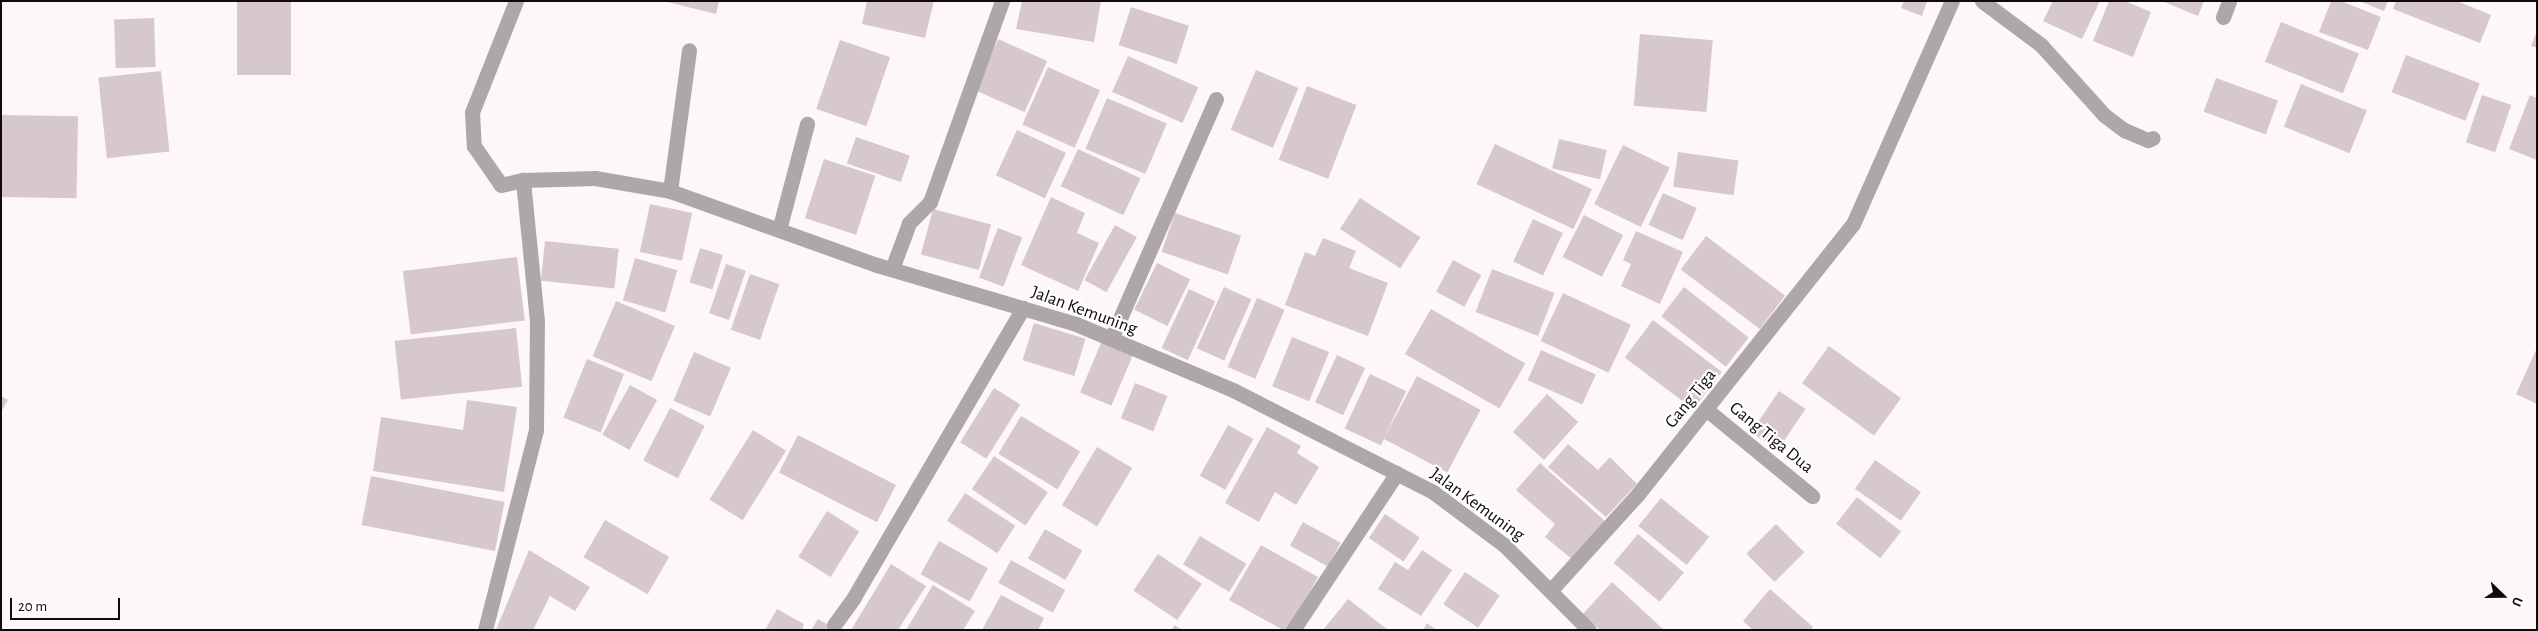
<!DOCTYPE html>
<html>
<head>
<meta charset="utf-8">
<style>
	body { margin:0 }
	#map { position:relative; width:2538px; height:631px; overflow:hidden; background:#fdf7f8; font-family:"Alegreya Sans",sans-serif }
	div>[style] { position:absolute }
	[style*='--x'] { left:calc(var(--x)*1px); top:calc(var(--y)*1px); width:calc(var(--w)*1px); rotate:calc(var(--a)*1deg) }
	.building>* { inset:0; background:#d7c9cb; transform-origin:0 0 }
	.street>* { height:15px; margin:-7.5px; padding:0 7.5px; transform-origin:7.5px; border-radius:7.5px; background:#ada7a8 }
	span { translate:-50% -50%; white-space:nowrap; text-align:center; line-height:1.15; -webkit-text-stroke:4.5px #fff; paint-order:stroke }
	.street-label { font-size:18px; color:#0f0b0c }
	.frame { position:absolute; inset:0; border:2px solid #0f0b0c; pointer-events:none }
	.north { position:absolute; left:2478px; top:571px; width:50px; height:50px; -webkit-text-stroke:4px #fff; paint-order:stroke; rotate:112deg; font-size:14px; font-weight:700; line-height:20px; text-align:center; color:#0f0b0c }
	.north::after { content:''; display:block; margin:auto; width:18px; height:22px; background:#0f0b0c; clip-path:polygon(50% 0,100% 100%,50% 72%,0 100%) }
	.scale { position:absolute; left:10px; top:598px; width:110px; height:22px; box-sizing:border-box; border:2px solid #0f0b0c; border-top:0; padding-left:6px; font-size:15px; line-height:18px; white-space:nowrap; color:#0f0b0c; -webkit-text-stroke:4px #fff; paint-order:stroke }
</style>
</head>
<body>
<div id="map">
	<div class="building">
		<div style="left:237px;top:1px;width:54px;height:74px"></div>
		<div style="clip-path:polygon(663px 1px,719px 1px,716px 14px)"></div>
		<div style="clip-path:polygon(867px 1px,934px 1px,925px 38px,862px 24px)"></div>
		<div style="clip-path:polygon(1022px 1px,1101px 1px,1094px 42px,1016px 29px)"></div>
		<div style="clip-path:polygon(1904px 1px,1927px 1px,1922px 16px,1901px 8px)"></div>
		<div style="clip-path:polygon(2053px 1px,2100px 1px,2082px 39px,2043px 21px)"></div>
		<div style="clip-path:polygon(2109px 1px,2125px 1px,2151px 12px,2133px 57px,2093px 41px)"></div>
		<div style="clip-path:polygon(2162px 1px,2204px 1px,2198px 16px)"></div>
		<div style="clip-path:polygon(2331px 1px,2341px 1px,2381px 17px,2368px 50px,2319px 32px)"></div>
		<div style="clip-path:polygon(2359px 1px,2388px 1px,2384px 11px)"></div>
		<div style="clip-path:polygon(2396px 1px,2457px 1px,2491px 15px,2480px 43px,2393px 9px)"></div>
		<div style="left:1131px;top:7px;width:61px;height:40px;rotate:18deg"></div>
		<div style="left:154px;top:18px;width:49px;height:40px;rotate:88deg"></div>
		<div style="left:2281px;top:22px;width:84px;height:43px;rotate:22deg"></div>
		<div style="clip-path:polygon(2537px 31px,2537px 48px,2531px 46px)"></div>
		<div style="left:1640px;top:34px;width:73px;height:72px;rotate:5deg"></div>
		<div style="left:998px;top:39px;width:54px;height:56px;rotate:24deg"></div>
		<div style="left:840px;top:40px;width:53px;height:73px;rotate:19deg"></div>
		<div style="left:2406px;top:55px;width:79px;height:40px;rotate:21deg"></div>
		<div style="left:1128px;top:56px;width:77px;height:39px;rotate:24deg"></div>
		<div style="left:1048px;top:67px;width:57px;height:63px;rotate:24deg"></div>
		<div style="left:1256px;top:70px;width:46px;height:65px;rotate:23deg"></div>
		<div style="left:161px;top:71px;width:81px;height:63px;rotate:84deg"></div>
		<div style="left:2216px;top:78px;width:66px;height:36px;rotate:20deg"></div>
		<div style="left:2301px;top:84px;width:71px;height:46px;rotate:22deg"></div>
		<div style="left:1307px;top:86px;width:53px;height:79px;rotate:21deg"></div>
		<div style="left:2482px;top:95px;width:31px;height:50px;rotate:19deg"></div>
		<div style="clip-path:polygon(2530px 95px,2537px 98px,2537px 160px,2509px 149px)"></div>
		<div style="left:1107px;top:98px;width:65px;height:55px;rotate:23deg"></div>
		<div style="left:1px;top:115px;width:77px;height:82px;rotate:1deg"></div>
		<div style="left:1017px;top:130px;width:54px;height:50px;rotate:25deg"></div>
		<div style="left:856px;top:137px;width:57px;height:28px;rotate:19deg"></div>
		<div style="left:1559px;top:139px;width:49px;height:30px;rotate:13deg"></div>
		<div style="left:1495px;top:144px;width:107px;height:44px;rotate:25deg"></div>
		<div style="left:1623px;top:145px;width:52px;height:66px;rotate:26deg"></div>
		<div style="left:1078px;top:149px;width:69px;height:41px;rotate:25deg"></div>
		<div style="left:1678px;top:152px;width:61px;height:35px;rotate:8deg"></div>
		<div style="left:824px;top:159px;width:54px;height:62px;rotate:18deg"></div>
		<div style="left:1663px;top:193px;width:37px;height:35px;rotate:24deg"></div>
		<div style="clip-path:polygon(1051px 197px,1085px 213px,1077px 233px,1099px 243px,1078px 291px,1021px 265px)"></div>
		<div style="left:1360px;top:198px;width:72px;height:37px;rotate:33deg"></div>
		<div style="left:650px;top:204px;width:43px;height:49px;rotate:12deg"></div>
		<div style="left:933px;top:209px;width:60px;height:47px;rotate:15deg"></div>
		<div style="left:1175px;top:213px;width:70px;height:41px;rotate:19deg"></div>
		<div style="left:1584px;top:215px;width:44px;height:47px;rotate:27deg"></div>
		<div style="left:1533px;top:219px;width:33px;height:47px;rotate:25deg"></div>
		<div style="left:1115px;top:225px;width:25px;height:63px;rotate:29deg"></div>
		<div style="left:998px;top:228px;width:26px;height:53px;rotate:21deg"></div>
		<div style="clip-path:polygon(1636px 231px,1683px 252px,1660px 304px,1621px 286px,1631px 264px,1623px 260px)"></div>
		<div style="left:1706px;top:236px;width:99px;height:42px;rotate:37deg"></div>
		<div style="clip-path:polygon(1323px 238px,1356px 251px,1349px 268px,1388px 283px,1368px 336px,1285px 305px,1305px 252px,1315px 256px)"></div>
		<div style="left:545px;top:241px;width:74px;height:40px;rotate:6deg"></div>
		<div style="left:700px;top:248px;width:24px;height:36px;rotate:17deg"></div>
		<div style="left:517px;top:257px;width:64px;height:115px;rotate:83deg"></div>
		<div style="left:635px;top:258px;width:44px;height:44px;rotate:16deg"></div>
		<div style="left:1453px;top:260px;width:32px;height:36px;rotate:28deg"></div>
		<div style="left:1157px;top:263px;width:37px;height:52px;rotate:26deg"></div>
		<div style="left:726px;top:264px;width:21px;height:52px;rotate:19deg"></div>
		<div style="left:1492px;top:269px;width:67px;height:46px;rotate:21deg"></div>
		<div style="left:750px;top:274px;width:31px;height:59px;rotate:19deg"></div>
		<div style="left:1224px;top:287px;width:30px;height:67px;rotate:24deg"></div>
		<div style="left:1684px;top:287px;width:82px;height:37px;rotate:38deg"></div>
		<div style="left:1189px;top:289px;width:29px;height:65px;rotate:25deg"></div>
		<div style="left:1563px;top:293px;width:75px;height:53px;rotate:25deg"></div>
		<div style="left:1257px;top:298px;width:30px;height:75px;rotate:23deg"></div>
		<div style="left:616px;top:301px;width:64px;height:60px;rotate:23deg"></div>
		<div style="left:1431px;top:309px;width:109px;height:52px;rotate:30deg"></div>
		<div style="left:1653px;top:320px;width:86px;height:47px;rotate:37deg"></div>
		<div style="left:1034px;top:323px;width:54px;height:39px;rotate:17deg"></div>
		<div style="left:516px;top:328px;width:59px;height:122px;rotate:84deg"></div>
		<div style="left:1292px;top:337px;width:40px;height:53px;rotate:22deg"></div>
		<div style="left:1102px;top:341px;width:34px;height:56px;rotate:23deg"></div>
		<div style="left:1829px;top:346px;width:89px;height:46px;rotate:36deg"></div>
		<div style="clip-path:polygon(2537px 348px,2537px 404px,2516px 394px)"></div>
		<div style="left:1541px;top:350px;width:60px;height:33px;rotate:24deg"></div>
		<div style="left:694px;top:352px;width:40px;height:53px;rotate:23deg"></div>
		<div style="left:1337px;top:355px;width:31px;height:52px;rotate:25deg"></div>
		<div style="left:587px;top:359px;width:40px;height:63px;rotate:22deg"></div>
		<div style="left:1370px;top:374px;width:40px;height:60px;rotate:25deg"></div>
		<div style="left:1417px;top:376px;width:72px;height:71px;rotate:28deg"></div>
		<div style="left:1135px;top:383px;width:35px;height:38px;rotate:22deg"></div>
		<div style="left:630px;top:385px;width:31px;height:57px;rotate:29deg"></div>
		<div style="left:994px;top:388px;width:31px;height:64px;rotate:32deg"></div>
		<div style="left:1779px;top:391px;width:32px;height:50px;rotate:34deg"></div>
		<div style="left:1547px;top:394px;width:42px;height:51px;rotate:42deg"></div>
		<div style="clip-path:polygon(1px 396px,8px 400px,1px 412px)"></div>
		<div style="clip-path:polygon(467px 400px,517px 407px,504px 492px,373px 471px,381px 417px,463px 430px)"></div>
		<div style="left:670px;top:408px;width:39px;height:59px;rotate:27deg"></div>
		<div style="left:1021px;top:416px;width:69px;height:44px;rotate:31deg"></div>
		<div style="left:1228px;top:425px;width:29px;height:58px;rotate:29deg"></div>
		<div style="clip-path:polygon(1267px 427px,1301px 446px,1297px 453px,1319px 467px,1296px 505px,1275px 492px,1259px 522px,1225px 503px)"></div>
		<div style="left:753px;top:430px;width:39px;height:82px;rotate:32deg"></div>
		<div style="left:798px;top:435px;width:110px;height:42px;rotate:27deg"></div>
		<div style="clip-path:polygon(1568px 444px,1598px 470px,1610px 457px,1637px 484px,1606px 517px,1548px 467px)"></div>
		<div style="left:1097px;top:447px;width:41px;height:68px;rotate:31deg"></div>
		<div style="left:994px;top:456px;width:65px;height:40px;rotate:34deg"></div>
		<div style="left:1875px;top:460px;width:56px;height:35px;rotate:35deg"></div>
		<div style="clip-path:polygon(1540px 463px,1605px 521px,1573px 560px,1545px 537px,1555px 524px,1516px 490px)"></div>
		<div style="left:371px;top:476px;width:136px;height:50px;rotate:11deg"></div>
		<div style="left:965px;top:493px;width:60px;height:33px;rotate:33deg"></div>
		<div style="left:1857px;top:497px;width:56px;height:34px;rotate:38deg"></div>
		<div style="left:1661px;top:498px;width:62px;height:36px;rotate:39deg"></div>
		<div style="left:827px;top:511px;width:38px;height:54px;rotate:32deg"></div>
		<div style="left:1385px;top:514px;width:42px;height:29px;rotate:34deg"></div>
		<div style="left:605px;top:520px;width:74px;height:43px;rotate:30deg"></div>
		<div style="left:1303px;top:522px;width:43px;height:27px;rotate:29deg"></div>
		<div style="left:1776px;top:524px;width:40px;height:42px;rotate:45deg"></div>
		<div style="left:1045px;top:529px;width:43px;height:34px;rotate:30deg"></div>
		<div style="left:1638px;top:534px;width:60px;height:38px;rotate:40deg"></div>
		<div style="left:1200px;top:536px;width:54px;height:33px;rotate:31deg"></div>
		<div style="left:939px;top:541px;width:56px;height:38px;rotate:29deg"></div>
		<div style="clip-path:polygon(1261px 545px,1318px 577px,1289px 630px,1283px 630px,1229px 600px)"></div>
		<div style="clip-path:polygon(529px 550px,590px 587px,575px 611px,550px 596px,533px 630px,496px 630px)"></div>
		<div style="clip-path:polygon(1422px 550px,1452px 570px,1421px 616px,1378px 589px,1395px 562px,1408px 570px)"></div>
		<div style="left:1158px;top:554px;width:53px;height:44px;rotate:34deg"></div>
		<div style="left:1011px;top:560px;width:62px;height:26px;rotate:29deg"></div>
		<div style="clip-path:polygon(891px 564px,926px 586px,898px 630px,851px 630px)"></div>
		<div style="left:1465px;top:572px;width:42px;height:39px;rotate:34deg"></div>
		<div style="clip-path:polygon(1612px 582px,1664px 630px,1600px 630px,1583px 614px)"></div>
		<div style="clip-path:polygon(933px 585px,975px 611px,963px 630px,906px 630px)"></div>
		<div style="clip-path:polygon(1770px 589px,1813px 627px,1811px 630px,1753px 630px,1743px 621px)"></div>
		<div style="clip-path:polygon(1001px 595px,1044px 618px,1038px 630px,982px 630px)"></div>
		<div style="clip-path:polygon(1348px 599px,1388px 630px,1323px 630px)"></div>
		<div style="clip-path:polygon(777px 609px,804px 624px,802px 630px,765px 630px)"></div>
		<div style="clip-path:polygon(818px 619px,837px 630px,811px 630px)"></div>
		<div style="clip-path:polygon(1427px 623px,1436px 630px,1423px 630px)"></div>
		<div style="clip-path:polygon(1175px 625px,1182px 630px,1171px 630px)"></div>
	</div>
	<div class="street">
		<div style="--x:516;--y:1;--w:119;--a:111.6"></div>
		<div style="--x:472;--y:112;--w:34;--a:87"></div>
		<div style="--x:474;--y:146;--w:47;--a:55.3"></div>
		<div style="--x:501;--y:185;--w:23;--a:-13"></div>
		<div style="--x:523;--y:180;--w:72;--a:-1.6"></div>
		<div style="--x:595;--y:178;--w:76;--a:9.8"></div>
		<div style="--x:670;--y:191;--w:220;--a:19.7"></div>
		<div style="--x:877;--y:265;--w:208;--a:16.5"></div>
		<div style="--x:1076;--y:324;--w:170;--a:22.8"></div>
		<div style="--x:1233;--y:390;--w:225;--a:27"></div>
		<div style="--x:1433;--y:492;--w:89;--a:36.7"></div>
		<div style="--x:1504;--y:545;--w:120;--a:45"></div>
		<div style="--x:1982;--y:1;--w:74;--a:36.7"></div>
		<div style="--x:2041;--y:45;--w:94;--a:48"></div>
		<div style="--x:2104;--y:115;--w:25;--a:37"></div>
		<div style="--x:2124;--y:130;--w:26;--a:23"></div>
		<div style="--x:2148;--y:140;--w:5;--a:-22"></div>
		<div style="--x:2223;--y:17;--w:17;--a:-69"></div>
		<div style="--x:670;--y:191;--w:142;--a:-82.3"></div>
		<div style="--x:779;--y:230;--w:110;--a:-75.2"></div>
		<div style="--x:892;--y:269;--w:49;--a:-69.7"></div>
		<div style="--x:909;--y:223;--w:30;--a:-45"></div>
		<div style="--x:930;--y:202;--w:214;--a:-70.3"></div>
		<div style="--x:1111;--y:339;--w:262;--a:-66.4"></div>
		<div style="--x:1707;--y:410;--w:136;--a:39.3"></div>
		<div style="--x:1551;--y:590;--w:130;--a:-47.8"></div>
		<div style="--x:1638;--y:494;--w:345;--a:-51.5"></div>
		<div style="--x:1853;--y:224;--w:244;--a:-66.1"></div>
		<div style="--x:834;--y:625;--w:34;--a:-54"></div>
		<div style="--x:854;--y:597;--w:335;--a:-59.7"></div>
		<div style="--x:485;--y:630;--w:206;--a:-75.7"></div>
		<div style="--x:536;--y:430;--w:109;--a:-89.5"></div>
		<div style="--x:537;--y:321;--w:142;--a:-95.7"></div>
		<div style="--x:1293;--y:630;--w:188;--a:-56.5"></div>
	</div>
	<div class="street-label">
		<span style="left:1084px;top:311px;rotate:20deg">Jalan Kemuning</span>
		<span style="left:1691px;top:399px;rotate:-51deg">Gang Tiga</span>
		<span style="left:1771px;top:438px;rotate:39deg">Gang Tiga Dua</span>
		<span style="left:1477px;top:505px;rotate:36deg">Jalan Kemuning</span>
	</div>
	<div class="frame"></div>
	<div class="north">U</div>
	<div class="scale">20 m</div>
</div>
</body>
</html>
